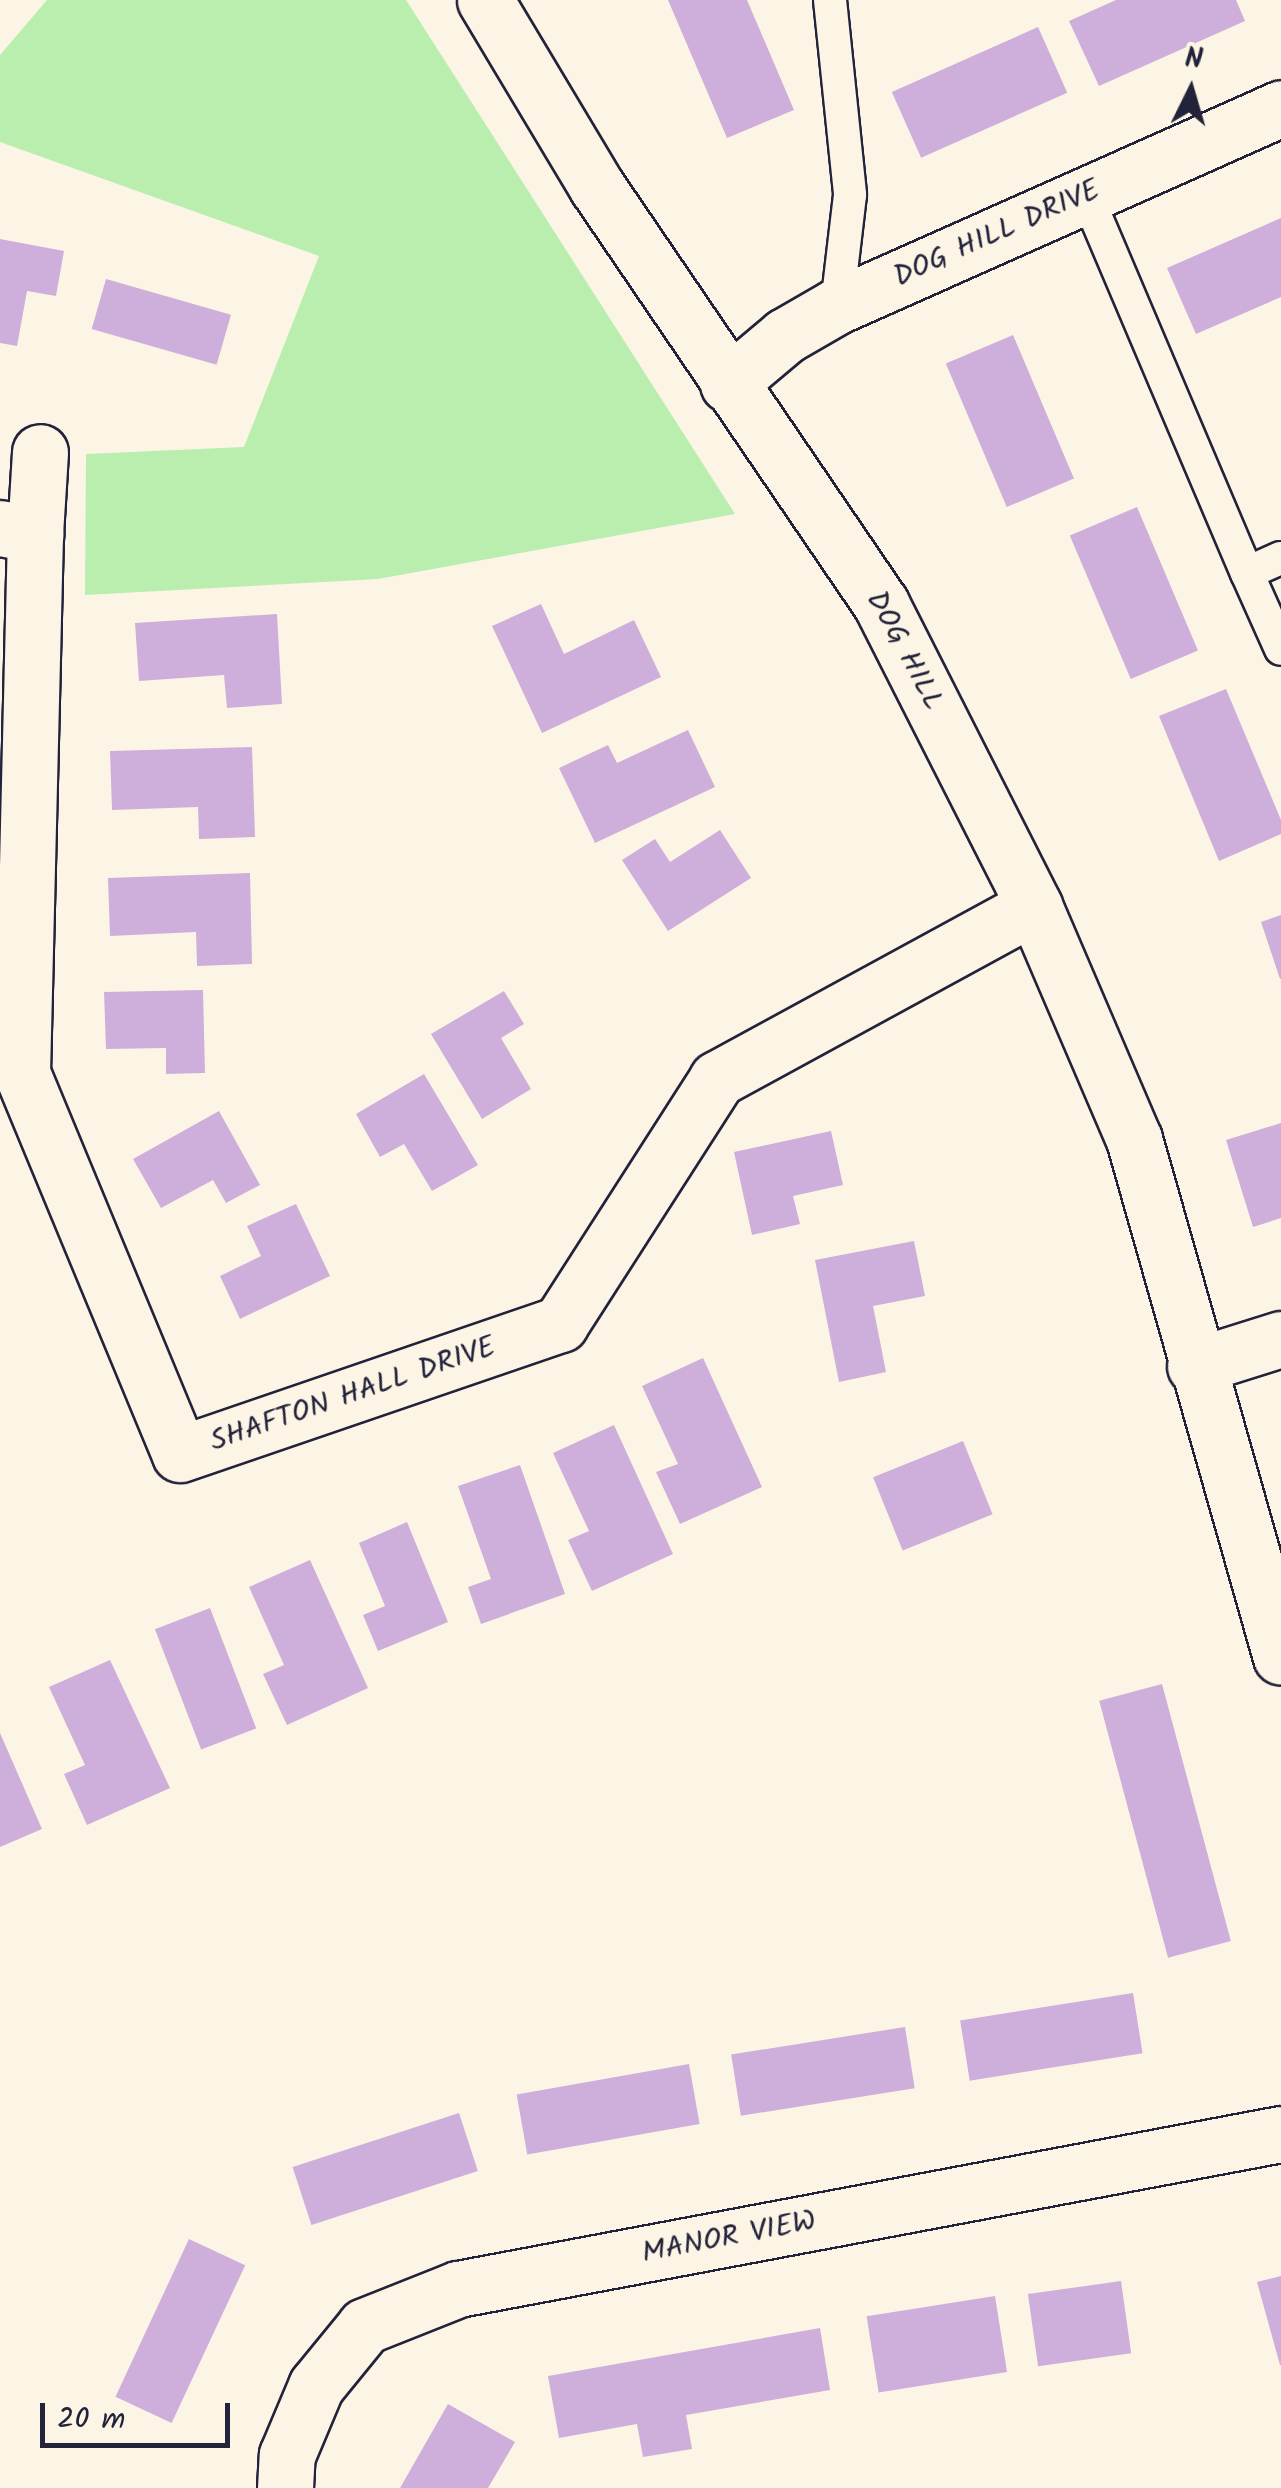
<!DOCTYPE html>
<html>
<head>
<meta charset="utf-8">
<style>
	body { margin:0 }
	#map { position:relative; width:1281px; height:2488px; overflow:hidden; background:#fcf5e5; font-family:Kalam,sans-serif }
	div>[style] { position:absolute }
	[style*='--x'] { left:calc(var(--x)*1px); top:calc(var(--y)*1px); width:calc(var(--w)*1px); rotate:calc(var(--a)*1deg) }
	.green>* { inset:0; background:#b9eeaf }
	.building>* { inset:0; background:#ceaeda; transform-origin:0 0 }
	.roads { filter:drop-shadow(2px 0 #22223b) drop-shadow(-2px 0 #22223b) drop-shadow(0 2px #22223b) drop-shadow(0 -2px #22223b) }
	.lane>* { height:32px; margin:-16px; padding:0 16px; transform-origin:16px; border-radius:16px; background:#fcf5e5 }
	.street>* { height:55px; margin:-27.5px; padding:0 27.5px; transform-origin:27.5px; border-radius:27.5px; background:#fcf5e5 }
	.secondary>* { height:55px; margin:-27.5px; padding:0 27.5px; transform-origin:27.5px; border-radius:27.5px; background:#fcf5e5 }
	span { translate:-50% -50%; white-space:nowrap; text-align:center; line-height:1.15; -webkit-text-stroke:10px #fcf5e5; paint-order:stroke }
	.street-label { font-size:30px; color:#22223b }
	.north { position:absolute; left:1141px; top:40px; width:100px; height:100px; -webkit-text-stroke:8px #fcf5e5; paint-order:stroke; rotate:5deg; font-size:28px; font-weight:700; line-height:40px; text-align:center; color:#22223b }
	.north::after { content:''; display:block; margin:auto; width:35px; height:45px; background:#22223b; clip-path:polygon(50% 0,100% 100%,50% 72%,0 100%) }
	.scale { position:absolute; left:40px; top:2403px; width:190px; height:45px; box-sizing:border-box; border:5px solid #22223b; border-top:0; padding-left:12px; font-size:30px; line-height:35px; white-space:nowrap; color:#22223b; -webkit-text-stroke:8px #fcf5e5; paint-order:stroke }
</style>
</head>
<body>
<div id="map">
	<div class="green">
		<div style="clip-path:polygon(47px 0,406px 0,735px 514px,378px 579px,85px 595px,86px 454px,244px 447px,319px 256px,0 142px,0 55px)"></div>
	</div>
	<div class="building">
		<div style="clip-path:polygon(668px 0,747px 0,794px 110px,727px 138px)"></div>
		<div style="clip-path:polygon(1116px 0,1236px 0,1245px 21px,1099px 86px,1069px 21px)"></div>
		<div style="left:1038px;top:27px;width:72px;height:160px;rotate:66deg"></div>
		<div style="clip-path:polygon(1281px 218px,1281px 297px,1196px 334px,1167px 268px)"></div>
		<div style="clip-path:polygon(0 239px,64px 251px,56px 296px,27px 291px,17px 346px,0 343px)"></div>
		<div style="left:106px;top:279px;width:130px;height:52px;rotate:16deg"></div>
		<div style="left:1013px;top:335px;width:156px;height:73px;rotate:67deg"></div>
		<div style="left:1137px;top:507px;width:156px;height:73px;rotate:67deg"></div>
		<div style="clip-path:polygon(541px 604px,564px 654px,634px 620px,661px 677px,542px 733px,492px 626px)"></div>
		<div style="clip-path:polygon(277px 614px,282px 704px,227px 708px,224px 675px,139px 681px,135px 623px)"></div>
		<div style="clip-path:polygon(1226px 689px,1281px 820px,1281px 834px,1219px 861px,1159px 716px)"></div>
		<div style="clip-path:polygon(688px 730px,715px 787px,595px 843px,559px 768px,608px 745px,617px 763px)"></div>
		<div style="clip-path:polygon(252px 747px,255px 837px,199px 839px,198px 807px,112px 810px,110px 751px)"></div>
		<div style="clip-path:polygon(720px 830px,751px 878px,668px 931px,622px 860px,655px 839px,670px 862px)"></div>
		<div style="clip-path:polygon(250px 873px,252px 964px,197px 966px,196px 932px,110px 936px,108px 878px)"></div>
		<div style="clip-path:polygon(1281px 915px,1281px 979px,1280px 979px,1261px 922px)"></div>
		<div style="clip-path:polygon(203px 990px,205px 1073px,166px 1074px,166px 1048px,106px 1049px,104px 992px)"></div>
		<div style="clip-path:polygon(504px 991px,524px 1024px,501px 1038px,531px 1089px,482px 1119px,431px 1034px)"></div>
		<div style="clip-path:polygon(424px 1074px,478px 1165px,432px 1191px,404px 1144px,380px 1157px,356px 1114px)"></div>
		<div style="clip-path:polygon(219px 1111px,260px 1185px,226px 1203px,213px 1180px,161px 1208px,133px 1159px)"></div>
		<div style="clip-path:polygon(1281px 1123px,1281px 1218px,1253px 1227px,1226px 1140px)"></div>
		<div style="clip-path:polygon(831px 1131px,843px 1185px,793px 1196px,800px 1224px,752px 1235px,734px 1152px)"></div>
		<div style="clip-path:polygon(296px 1204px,330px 1276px,240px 1319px,220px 1276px,261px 1256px,247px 1226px)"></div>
		<div style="clip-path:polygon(914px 1241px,925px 1296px,873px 1306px,886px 1372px,839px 1382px,815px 1260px)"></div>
		<div style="clip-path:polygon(703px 1358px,762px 1487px,680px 1524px,656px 1472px,678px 1464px,642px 1386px)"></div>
		<div style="clip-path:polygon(614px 1425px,673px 1554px,592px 1591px,568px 1540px,589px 1531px,553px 1453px)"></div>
		<div style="left:963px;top:1441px;width:79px;height:97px;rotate:68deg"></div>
		<div style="clip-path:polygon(520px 1465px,565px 1594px,481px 1624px,468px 1587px,491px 1579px,458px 1486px)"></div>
		<div style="clip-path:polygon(407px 1522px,448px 1622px,378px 1651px,363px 1615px,385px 1606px,359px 1543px)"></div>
		<div style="clip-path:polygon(310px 1560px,368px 1688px,287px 1725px,263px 1674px,284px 1665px,249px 1587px)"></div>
		<div style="left:210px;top:1608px;width:129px;height:59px;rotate:69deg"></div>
		<div style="clip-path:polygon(110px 1660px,170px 1788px,87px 1825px,64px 1774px,85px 1765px,49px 1687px)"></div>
		<div style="left:1162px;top:1684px;width:266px;height:65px;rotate:75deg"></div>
		<div style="clip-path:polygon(0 1733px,42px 1829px,0 1847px)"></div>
		<div style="left:1133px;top:1993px;width:61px;height:175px;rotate:81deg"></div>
		<div style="left:905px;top:2027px;width:62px;height:176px;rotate:81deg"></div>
		<div style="left:689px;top:2064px;width:61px;height:175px;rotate:80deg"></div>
		<div style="left:459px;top:2113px;width:61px;height:175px;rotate:72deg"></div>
		<div style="left:189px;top:2239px;width:62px;height:174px;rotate:25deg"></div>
		<div style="clip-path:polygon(1281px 2276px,1281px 2365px,1280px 2365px,1257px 2282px)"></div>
		<div style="left:1121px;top:2281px;width:73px;height:94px;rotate:82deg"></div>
		<div style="left:995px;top:2296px;width:77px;height:130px;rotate:81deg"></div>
		<div style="clip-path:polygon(820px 2328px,830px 2390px,686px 2415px,692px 2449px,643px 2457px,637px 2424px,559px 2438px,548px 2376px)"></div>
		<div style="clip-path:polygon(448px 2404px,515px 2442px,488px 2488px,400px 2488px)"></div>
	</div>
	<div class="roads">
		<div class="lane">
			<div style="--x:830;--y:0;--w:196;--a:84.1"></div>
			<div style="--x:850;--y:195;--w:112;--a:96.7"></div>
			<div style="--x:1086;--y:194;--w:412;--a:67"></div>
			<div style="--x:1247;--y:573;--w:37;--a:-24"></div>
			<div style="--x:1247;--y:573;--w:83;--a:65.9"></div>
		</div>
		<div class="street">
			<div style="--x:728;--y:384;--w:75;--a:-40.1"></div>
			<div style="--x:785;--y:336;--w:60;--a:-30"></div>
			<div style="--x:837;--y:306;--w:486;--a:-24"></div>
			<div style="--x:0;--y:528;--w:36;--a:10"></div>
			<div style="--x:35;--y:534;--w:539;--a:91.38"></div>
			<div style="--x:22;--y:1073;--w:412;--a:67.5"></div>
			<div style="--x:180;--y:1454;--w:402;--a:-18.9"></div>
			<div style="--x:560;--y:1324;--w:291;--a:-57.3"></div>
			<div style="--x:717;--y:1079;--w:361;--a:-28.6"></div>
			<div style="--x:35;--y:534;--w:82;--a:-86.5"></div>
			<div style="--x:1195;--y:1366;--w:90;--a:-17.4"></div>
			<div style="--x:285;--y:2488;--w:33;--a:-87"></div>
			<div style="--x:287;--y:2455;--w:75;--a:-67.2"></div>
			<div style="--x:316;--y:2386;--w:77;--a:-50.8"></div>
			<div style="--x:365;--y:2326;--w:100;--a:-21.7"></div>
			<div style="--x:458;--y:2289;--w:837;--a:-10.67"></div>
		</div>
		<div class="secondary">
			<div style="--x:485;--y:0;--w:218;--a:59.1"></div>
			<div style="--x:597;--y:187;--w:505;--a:55.74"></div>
			<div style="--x:881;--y:604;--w:339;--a:63.1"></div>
			<div style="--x:1034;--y:906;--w:254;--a:66.8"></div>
			<div style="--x:1134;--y:1139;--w:538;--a:74.16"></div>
		</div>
	</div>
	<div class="street-label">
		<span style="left:997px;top:234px;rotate:-24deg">DOG HILL DRIVE</span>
		<span style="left:904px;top:651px;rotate:62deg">DOG HILL</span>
		<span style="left:353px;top:1395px;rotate:-19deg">SHAFTON HALL DRIVE</span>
		<span style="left:729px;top:2238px;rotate:-11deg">MANOR VIEW</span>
	</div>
	<div class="north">N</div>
	<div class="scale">20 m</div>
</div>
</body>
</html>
